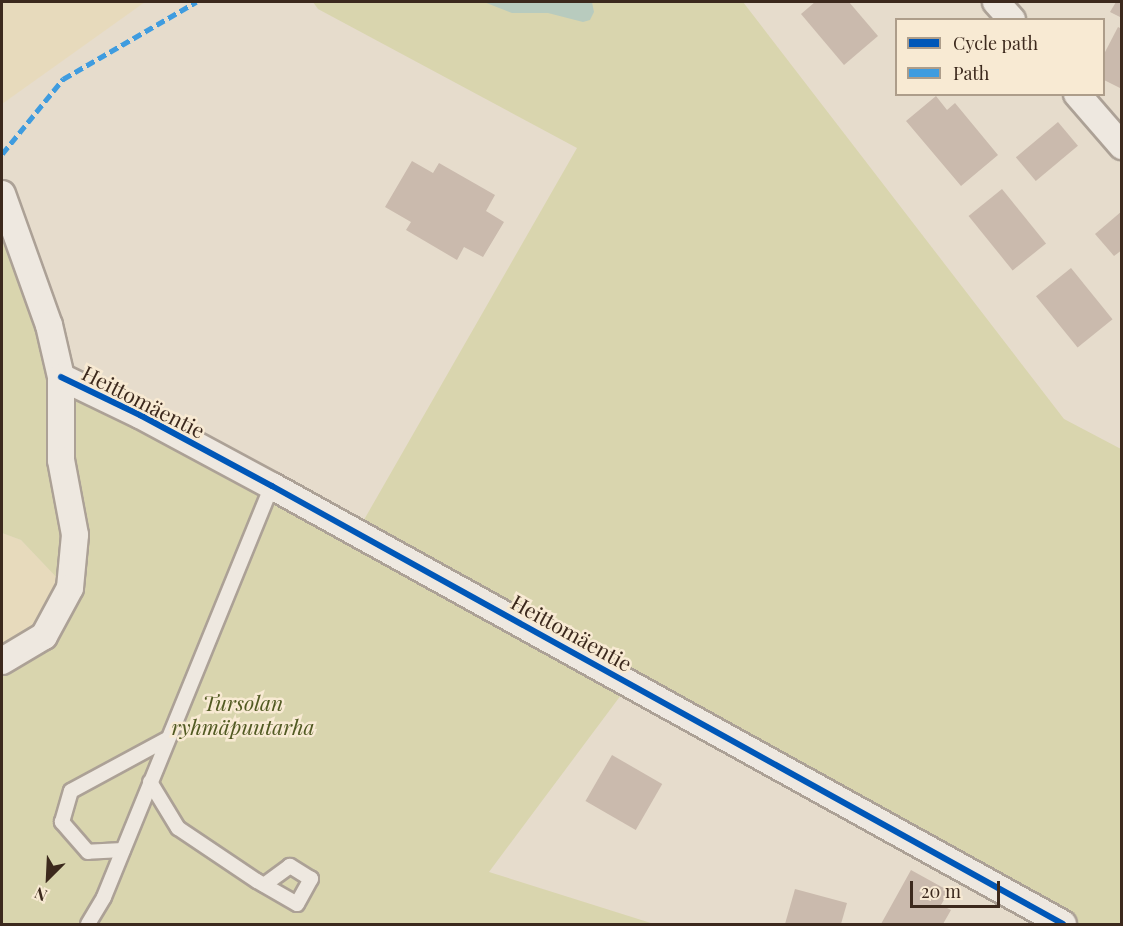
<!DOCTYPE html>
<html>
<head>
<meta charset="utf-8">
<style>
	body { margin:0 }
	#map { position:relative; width:1123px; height:926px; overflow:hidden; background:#e6dccc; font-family:"Playfair Display",serif }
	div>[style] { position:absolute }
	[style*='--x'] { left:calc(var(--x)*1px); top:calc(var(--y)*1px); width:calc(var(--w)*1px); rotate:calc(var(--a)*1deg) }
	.farmland>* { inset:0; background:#e7dabc }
	.green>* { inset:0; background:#d9d5ae }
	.water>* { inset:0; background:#b8cbbe }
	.building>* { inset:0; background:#cabaad; transform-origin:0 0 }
	.roads { filter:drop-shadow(2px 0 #aca196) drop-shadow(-2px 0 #aca196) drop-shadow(0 2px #aca196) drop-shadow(0 -2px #aca196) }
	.lane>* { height:14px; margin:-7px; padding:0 7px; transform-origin:7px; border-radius:7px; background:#eee8e0 }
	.street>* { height:26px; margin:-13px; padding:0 13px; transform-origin:13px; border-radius:13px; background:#eee8e0 }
	.quiet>* { height:4.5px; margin-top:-2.25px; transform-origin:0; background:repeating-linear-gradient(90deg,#3f9cdf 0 9px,transparent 0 13.5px) }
	.cycleway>* { height:6px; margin:-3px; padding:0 3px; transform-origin:3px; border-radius:3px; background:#0057b8 }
	span { translate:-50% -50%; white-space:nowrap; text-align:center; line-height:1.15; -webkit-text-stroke:5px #f8ead3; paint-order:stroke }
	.street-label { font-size:21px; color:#3c291d }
	.park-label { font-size:21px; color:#515a22; font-style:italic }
	.frame { position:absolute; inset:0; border:3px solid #3c291d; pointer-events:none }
	.legend { position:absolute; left:895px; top:18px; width:210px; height:78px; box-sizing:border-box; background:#f8ead3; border:2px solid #ad9d8a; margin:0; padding:8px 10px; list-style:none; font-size:18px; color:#3c291d }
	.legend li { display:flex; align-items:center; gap:12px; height:30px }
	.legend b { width:30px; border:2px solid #ad9d8a }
	.north { position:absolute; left:18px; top:848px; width:60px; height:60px; -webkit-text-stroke:4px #f8ead3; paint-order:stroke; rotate:204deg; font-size:16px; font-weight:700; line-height:24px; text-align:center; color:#3c291d }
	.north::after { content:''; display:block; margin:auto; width:21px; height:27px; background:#3c291d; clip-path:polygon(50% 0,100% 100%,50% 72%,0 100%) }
	.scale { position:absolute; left:910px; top:881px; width:90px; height:27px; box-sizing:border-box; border:3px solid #3c291d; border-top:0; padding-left:8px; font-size:18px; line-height:21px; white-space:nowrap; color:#3c291d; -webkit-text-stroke:4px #f8ead3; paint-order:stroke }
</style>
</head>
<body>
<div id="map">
	<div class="farmland">
		<div style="clip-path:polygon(2px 2px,145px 2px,2px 104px)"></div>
		<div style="clip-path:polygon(2px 533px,21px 540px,59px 580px,33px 628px,2px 647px)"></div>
	</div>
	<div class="green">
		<div style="clip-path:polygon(313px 2px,743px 2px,1064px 419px,1121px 449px,1121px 924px,1063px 924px,630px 683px,489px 872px,654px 924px,2px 924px,2px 667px,70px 588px,61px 377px,357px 532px,577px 148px,318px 9px)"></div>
		<div style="clip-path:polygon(2px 232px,37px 334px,49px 386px,50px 469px,63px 544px,59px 580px,21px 540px,2px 533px)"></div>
	</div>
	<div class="water">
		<div style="clip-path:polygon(484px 2px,592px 2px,594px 12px,590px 20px,583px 22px,548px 13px,512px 13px)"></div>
	</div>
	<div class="building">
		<div style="clip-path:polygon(815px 2px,849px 2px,878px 36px,844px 65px,801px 14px)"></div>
		<div style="clip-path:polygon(1116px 2px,1122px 2px,1122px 18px,1110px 12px)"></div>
		<div style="clip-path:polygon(1118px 27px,1122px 29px,1122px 89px,1104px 80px,1104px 54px)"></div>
		<div style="clip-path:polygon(936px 96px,947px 110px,955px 103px,998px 155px,961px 186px,906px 121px)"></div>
		<div style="left:1058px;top:122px;width:31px;height:55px;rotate:50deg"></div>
		<div style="clip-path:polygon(412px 161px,433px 173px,439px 163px,495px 195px,486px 211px,504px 222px,483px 257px,464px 247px,457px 260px,406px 230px,411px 222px,385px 207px)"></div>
		<div style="left:1002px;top:189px;width:70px;height:43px;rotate:51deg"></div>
		<div style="clip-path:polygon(1122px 211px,1122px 250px,1114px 256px,1095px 234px)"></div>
		<div style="left:1071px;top:268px;width:66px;height:45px;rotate:51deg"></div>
		<div style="left:612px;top:755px;width:58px;height:53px;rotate:30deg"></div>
		<div style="clip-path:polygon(911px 870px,949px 891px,941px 905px,951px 910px,943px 924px,881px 924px)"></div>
		<div style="clip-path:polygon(795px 889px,847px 903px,841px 924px,785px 924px)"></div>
	</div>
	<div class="roads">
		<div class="lane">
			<div style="--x:150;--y:782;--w:54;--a:58.7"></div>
			<div style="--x:178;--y:828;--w:95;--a:33.9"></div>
			<div style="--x:257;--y:881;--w:46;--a:29.9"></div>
			<div style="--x:297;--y:904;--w:29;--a:-61"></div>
			<div style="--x:311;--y:879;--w:25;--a:-148"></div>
			<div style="--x:290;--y:866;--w:32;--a:144"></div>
			<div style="--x:123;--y:850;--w:35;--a:177"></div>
			<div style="--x:88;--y:852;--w:40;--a:-131"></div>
			<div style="--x:62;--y:822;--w:32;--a:-74"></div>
			<div style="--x:71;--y:791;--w:109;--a:-28.4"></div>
			<div style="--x:88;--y:924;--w:31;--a:-59"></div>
			<div style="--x:104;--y:897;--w:444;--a:-67.8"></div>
		</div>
		<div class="street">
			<div style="--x:996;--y:2;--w:24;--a:48"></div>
			<div style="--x:1077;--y:94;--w:69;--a:49.1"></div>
			<div style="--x:2;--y:194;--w:139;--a:70.3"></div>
			<div style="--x:49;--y:325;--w:53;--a:77"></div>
			<div style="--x:61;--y:377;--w:83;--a:90"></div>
			<div style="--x:61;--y:460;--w:76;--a:79.4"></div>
			<div style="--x:75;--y:535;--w:53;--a:95.4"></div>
			<div style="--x:70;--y:588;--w:55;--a:118.4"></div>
			<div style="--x:44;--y:636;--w:49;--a:149.2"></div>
			<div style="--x:61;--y:377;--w:88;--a:25.7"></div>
			<div style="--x:140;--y:415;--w:150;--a:28.3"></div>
			<div style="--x:272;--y:486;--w:904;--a:28.97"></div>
		</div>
	</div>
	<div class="quiet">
		<div style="--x:2;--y:154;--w:97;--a:-50.9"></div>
		<div style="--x:63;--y:79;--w:154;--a:-30.1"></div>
	</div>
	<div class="cycleway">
		<div style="--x:61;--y:377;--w:88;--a:25.7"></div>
		<div style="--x:140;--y:415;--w:150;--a:28.3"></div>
		<div style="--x:272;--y:486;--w:904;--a:28.97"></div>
	</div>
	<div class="street-label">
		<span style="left:144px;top:401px;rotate:27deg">Heittomäentie</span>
		<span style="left:572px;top:632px;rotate:29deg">Heittomäentie</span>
	</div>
	<div class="park-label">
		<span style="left:243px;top:714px">Tursolan<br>ryhmäpuutarha</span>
	</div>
	<div class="frame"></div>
	<ul class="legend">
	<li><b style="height:8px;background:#0057b8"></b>Cycle path</li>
	<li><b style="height:8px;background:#3f9cdf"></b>Path</li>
	</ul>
	<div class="north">N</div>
	<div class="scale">20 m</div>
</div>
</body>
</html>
